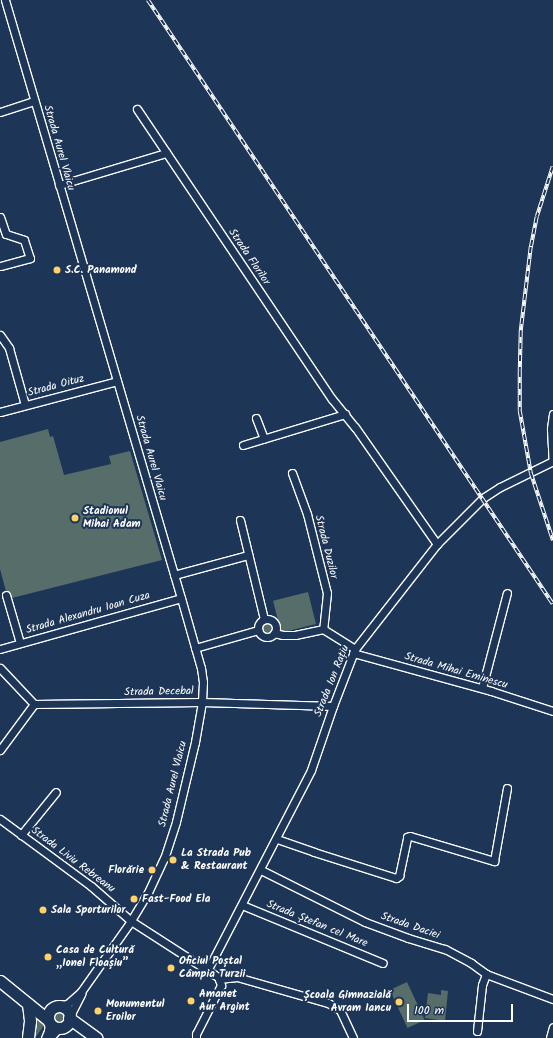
<!DOCTYPE html>
<html>
<head>
<meta charset="utf-8">
<style>
	body { margin:0 }
	#map { position:relative; width:553px; height:1038px; overflow:hidden; background:#1d3557; font-family:Kalam,sans-serif }
	div>[style] { position:absolute }
	[style*='--x'] { left:calc(var(--x)*1px); top:calc(var(--y)*1px); width:calc(var(--w)*1px); rotate:calc(var(--a)*1deg) }
	.green>* { inset:0; background:#566d6a; transform-origin:0 0 }
	.round { border-radius:50% }
	.roads { filter:drop-shadow(1px 0 #fff) drop-shadow(-1px 0 #fff) drop-shadow(0 1px #fff) drop-shadow(0 -1px #fff) }
	.minor>* { height:7px; margin:-3.5px; padding:0 3.5px; transform-origin:3.5px; border-radius:3.5px; background:#1d3557 }
	.minor>.ring { margin:-3.5px; padding:0; box-sizing:content-box; background:none; border:7px solid #1d3557; border-radius:50% }
	.primary>* { height:11px; margin:-5.5px; padding:0 5.5px; transform-origin:5.5px; border-radius:5.5px; background:#1d3557 }
	.primary>.ring { margin:-5.5px; padding:0; box-sizing:content-box; background:none; border:11px solid #1d3557; border-radius:50% }
	.rail>* { height:3.5px; margin-top:-1.75px; transform-origin:0; background:repeating-linear-gradient(90deg,#1d3557 0 6px,#fff 0 12px); box-sizing:border-box; border-block:1px solid #fff }
	.dots>* { width:11px; height:11px; translate:-50% -50%; box-sizing:border-box; border:2px solid #1d3557; border-radius:50% }
	span { translate:-50% -50%; white-space:nowrap; text-align:center; line-height:1.15; -webkit-text-stroke:4px #1d3557; paint-order:stroke }
	.street-label { font-size:11px; color:#fff }
	.poi-label { font-size:11px; color:#fff; font-weight:700 }
	.left { translate:0 -50%; text-align:left }
	.right { translate:-100% -50%; text-align:right }
	.scale { position:absolute; left:407px; top:1004px; width:106px; height:18px; box-sizing:border-box; border:2px solid #fff; border-top:0; padding-left:5px; font-size:12px; line-height:14px; white-space:nowrap; color:#fff; -webkit-text-stroke:3px #1d3557; paint-order:stroke }
</style>
</head>
<body>
<div id="map">
	<div class="green">
		<div style="clip-path:polygon(48px 429px,50px 437px,53px 436px,64px 475px,111px 464px,109px 456px,130px 451px,162px 560px,8px 599px,0 569px,0 442px)"></div>
		<div style="left:308px;top:592px;width:33px;height:36px;rotate:76deg"></div>
		<div class="round" style="left:260px;top:621px;width:14px;height:14px"></div>
		<div style="left:407px;top:982px;width:42px;height:19px;rotate:65deg"></div>
		<div style="clip-path:polygon(441px 990px,448px 991px,445px 1021px,425px 1018px,428px 993px,441px 995px)"></div>
		<div class="round" style="left:52px;top:1010px;width:14px;height:14px"></div>
		<div style="clip-path:polygon(33px 1017px,45px 1024px,35px 1038px,30px 1038px)"></div>
	</div>
	<div class="roads">
		<div class="minor">
			<div style="--x:5;--y:0;--w:623;--a:73.6"></div>
			<div style="--x:181;--y:598;--w:73;--a:74.1"></div>
			<div style="--x:201;--y:668;--w:14;--a:82"></div>
			<div style="--x:203;--y:682;--w:20;--a:93"></div>
			<div style="--x:202;--y:702;--w:41;--a:99.9"></div>
			<div style="--x:195;--y:742;--w:82;--a:103.4"></div>
			<div style="--x:176;--y:822;--w:38;--a:108"></div>
			<div style="--x:164;--y:858;--w:40;--a:115"></div>
			<div style="--x:147;--y:894;--w:31;--a:121"></div>
			<div style="--x:131;--y:921;--w:87;--a:125.2"></div>
			<div style="--x:81;--y:992;--w:18;--a:139"></div>
			<div style="--x:67;--y:1004;--w:8;--a:166"></div>
			<div style="--x:137;--y:109;--w:349;--a:56.1"></div>
			<div style="--x:332;--y:399;--w:36;--a:51"></div>
			<div style="--x:355;--y:427;--w:143;--a:55"></div>
			<div style="--x:0;--y:112;--w:36;--a:-18"></div>
			<div style="--x:59;--y:185;--w:112;--a:-16.7"></div>
			<div style="--x:0;--y:217;--w:18;--a:71"></div>
			<div style="--x:6;--y:234;--w:19;--a:18"></div>
			<div style="--x:24;--y:240;--w:19;--a:72"></div>
			<div style="--x:30;--y:258;--w:31;--a:165"></div>
			<div style="--x:0;--y:335;--w:16;--a:55"></div>
			<div style="--x:9;--y:348;--w:59;--a:74.3"></div>
			<div style="--x:0;--y:412;--w:121;--a:-14.8"></div>
			<div style="--x:553;--y:414;--w:15;--a:98"></div>
			<div style="--x:551;--y:429;--w:33;--a:87"></div>
			<div style="--x:256;--y:418;--w:22;--a:69"></div>
			<div style="--x:243;--y:445;--w:107;--a:-16.9"></div>
			<div style="--x:292;--y:473;--w:44;--a:69.9"></div>
			<div style="--x:307;--y:514;--w:81;--a:75.8"></div>
			<div style="--x:327;--y:593;--w:36;--a:96"></div>
			<div style="--x:240;--y:520;--w:102;--a:76.4"></div>
			<div style="--x:174;--y:575;--w:77;--a:-15.1"></div>
			<div style="--x:6;--y:595;--w:50;--a:73.7"></div>
			<div class="ring" style="left:258px;top:619px;width:11px;height:11px"></div>
			<div style="--x:274;--y:633;--w:9;--a:13"></div>
			<div style="--x:283;--y:635;--w:12;--a:0"></div>
			<div style="--x:295;--y:635;--w:29;--a:-12"></div>
			<div style="--x:323;--y:629;--w:38;--a:32"></div>
			<div style="--x:195;--y:648;--w:66;--a:-15.9"></div>
			<div style="--x:0;--y:649;--w:188;--a:-15.7"></div>
			<div style="--x:353;--y:653;--w:143;--a:15.4"></div>
			<div style="--x:491;--y:691;--w:65;--a:17.9"></div>
			<div style="--x:0;--y:668;--w:50;--a:46.6"></div>
			<div style="--x:34;--y:704;--w:168;--a:-0.7"></div>
			<div style="--x:202;--y:702;--w:131;--a:1.7"></div>
			<div style="--x:482;--y:688;--w:98;--a:-75.3"></div>
			<div style="--x:0;--y:750;--w:57;--a:-53.5"></div>
			<div style="--x:0;--y:819;--w:113;--a:36.4"></div>
			<div style="--x:91;--y:886;--w:53;--a:41.2"></div>
			<div style="--x:131;--y:921;--w:103;--a:32.8"></div>
			<div style="--x:218;--y:977;--w:9;--a:69"></div>
			<div style="--x:221;--y:985;--w:55;--a:117"></div>
			<div style="--x:196;--y:1034;--w:4;--a:90"></div>
			<div style="--x:21;--y:835;--w:55;--a:-50.9"></div>
			<div style="--x:277;--y:839;--w:39;--a:19"></div>
			<div style="--x:314;--y:852;--w:86;--a:17.6"></div>
			<div style="--x:396;--y:878;--w:4;--a:-34"></div>
			<div style="--x:399;--y:876;--w:40;--a:-78"></div>
			<div style="--x:407;--y:837;--w:3;--a:-18"></div>
			<div style="--x:410;--y:836;--w:88;--a:16.6"></div>
			<div style="--x:494;--y:861;--w:74;--a:-79.9"></div>
			<div style="--x:261;--y:870;--w:116;--a:26.6"></div>
			<div style="--x:365;--y:922;--w:46;--a:20.4"></div>
			<div style="--x:408;--y:938;--w:39;--a:17"></div>
			<div style="--x:445;--y:949;--w:30;--a:28"></div>
			<div style="--x:471;--y:963;--w:19;--a:36"></div>
			<div style="--x:486;--y:974;--w:72;--a:20.5"></div>
			<div style="--x:242;--y:905;--w:152;--a:22.4"></div>
			<div style="--x:208;--y:969;--w:224;--a:-62.6"></div>
			<div style="--x:311;--y:770;--w:68;--a:-71"></div>
			<div style="--x:333;--y:706;--w:61;--a:-68.9"></div>
			<div style="--x:355;--y:649;--w:133;--a:-52"></div>
			<div style="--x:437;--y:544;--w:65;--a:-45"></div>
			<div style="--x:483;--y:498;--w:20;--a:-33"></div>
			<div style="--x:500;--y:487;--w:59;--a:-26.1"></div>
			<div style="--x:219;--y:979;--w:18;--a:-6"></div>
			<div style="--x:237;--y:977;--w:95;--a:15.9"></div>
			<div style="--x:328;--y:1003;--w:14;--a:30"></div>
			<div style="--x:340;--y:1010;--w:31;--a:65"></div>
			<div style="--x:70;--y:1016;--w:25;--a:-63"></div>
			<div style="--x:477;--y:1031;--w:46;--a:-83.8"></div>
			<div style="--x:482;--y:985;--w:12;--a:-70"></div>
			<div style="--x:45;--y:1038;--w:8;--a:-67"></div>
			<div style="--x:48;--y:1031;--w:10;--a:-84"></div>
			<div style="--x:50;--y:1038;--w:15;--a:-48"></div>
			<div style="--x:550;--y:1038;--w:11;--a:-75"></div>
		</div>
		<div class="primary">
			<div style="--x:0;--y:981;--w:62;--a:39.1"></div>
			<div style="--x:28;--y:1004;--w:17;--a:83"></div>
			<div style="--x:30;--y:1021;--w:17;--a:97"></div>
			<div class="ring" style="left:48px;top:1006px;width:11px;height:11px"></div>
			<div style="--x:69;--y:1018;--w:34;--a:36"></div>
		</div>
	</div>
	<div class="rail">
		<div style="--x:148;--y:0;--w:727;--a:56.16"></div>
		<div style="--x:553;--y:167;--w:52;--a:107.7"></div>
		<div style="--x:537;--y:217;--w:31;--a:101"></div>
		<div style="--x:531;--y:247;--w:85;--a:96.8"></div>
		<div style="--x:521;--y:331;--w:40;--a:91.4"></div>
		<div style="--x:520;--y:371;--w:40;--a:90"></div>
		<div style="--x:520;--y:411;--w:63;--a:79.9"></div>
		<div style="--x:531;--y:473;--w:71;--a:71.8"></div>
	</div>
	<div class="dots">
		<div style="left:57px;top:270px;background:#ffd166"></div>
		<div style="left:75px;top:518px;background:#ffd166"></div>
		<div style="left:173px;top:860px;background:#ffd166"></div>
		<div style="left:152px;top:870px;background:#ffd166"></div>
		<div style="left:134px;top:899px;background:#ffd166"></div>
		<div style="left:43px;top:910px;background:#ffd166"></div>
		<div style="left:48px;top:957px;background:#ffd166"></div>
		<div style="left:171px;top:968px;background:#ffd166"></div>
		<div style="left:191px;top:1001px;background:#ffd166"></div>
		<div style="left:399px;top:1002px;background:#ffd166"></div>
		<div style="left:98px;top:1011px;background:#ffd166"></div>
	</div>
	<div class="street-label">
		<span style="left:59px;top:148px;rotate:74deg">Strada Aurel Vlaicu</span>
		<span style="left:249px;top:257px;rotate:56deg">Strada Florilor</span>
		<span style="left:56px;top:386px;rotate:-15deg">Strada Oituz</span>
		<span style="left:151px;top:458px;rotate:74deg">Strada Aurel Vlaicu</span>
		<span style="left:326px;top:547px;rotate:76deg">Strada Duzilor</span>
		<span style="left:88px;top:613px;rotate:-16deg">Strada Alexandru Ioan Cuza</span>
		<span style="left:456px;top:671px;rotate:16deg">Strada Mihai Eminescu</span>
		<span style="left:332px;top:681px;rotate:-68deg">Strada Ion Rațiu</span>
		<span style="left:159px;top:692px;rotate:-1deg">Strada Decebal</span>
		<span style="left:173px;top:784px;rotate:-76deg">Strada Aurel Vlaicu</span>
		<span style="left:73px;top:860px;rotate:37deg">Strada Liviu Rebreanu</span>
		<span style="left:317px;top:924px;rotate:22deg">Strada Ștefan cel Mare</span>
		<span style="left:410px;top:926px;rotate:19deg">Strada Daciei</span>
	</div>
	<div class="poi-label">
		<span class="left" style="left:65px;top:270px">S.C. Panamond</span>
		<span class="left" style="left:83px;top:518px">Stadionul<br>Mihai Adam</span>
		<span class="left" style="left:181px;top:860px">La Strada Pub<br>&amp; Restaurant</span>
		<span class="right" style="left:144px;top:870px">Florărie</span>
		<span class="left" style="left:142px;top:899px">Fast-Food Ela</span>
		<span class="left" style="left:51px;top:910px">Sala Sporturilor</span>
		<span class="left" style="left:56px;top:957px">Casa de Cultură<br>„Ionel Floașiu”</span>
		<span class="left" style="left:179px;top:968px">Oficiul Poștal<br>Câmpia Turzii</span>
		<span class="left" style="left:199px;top:1001px">Amanet<br>Aur Argint</span>
		<span class="right" style="left:391px;top:1002px">Școala Gimnazială<br>Avram Iancu</span>
		<span class="left" style="left:106px;top:1011px">Monumentul<br>Eroilor</span>
	</div>
	<div class="scale">100 m</div>
</div>
</body>
</html>
